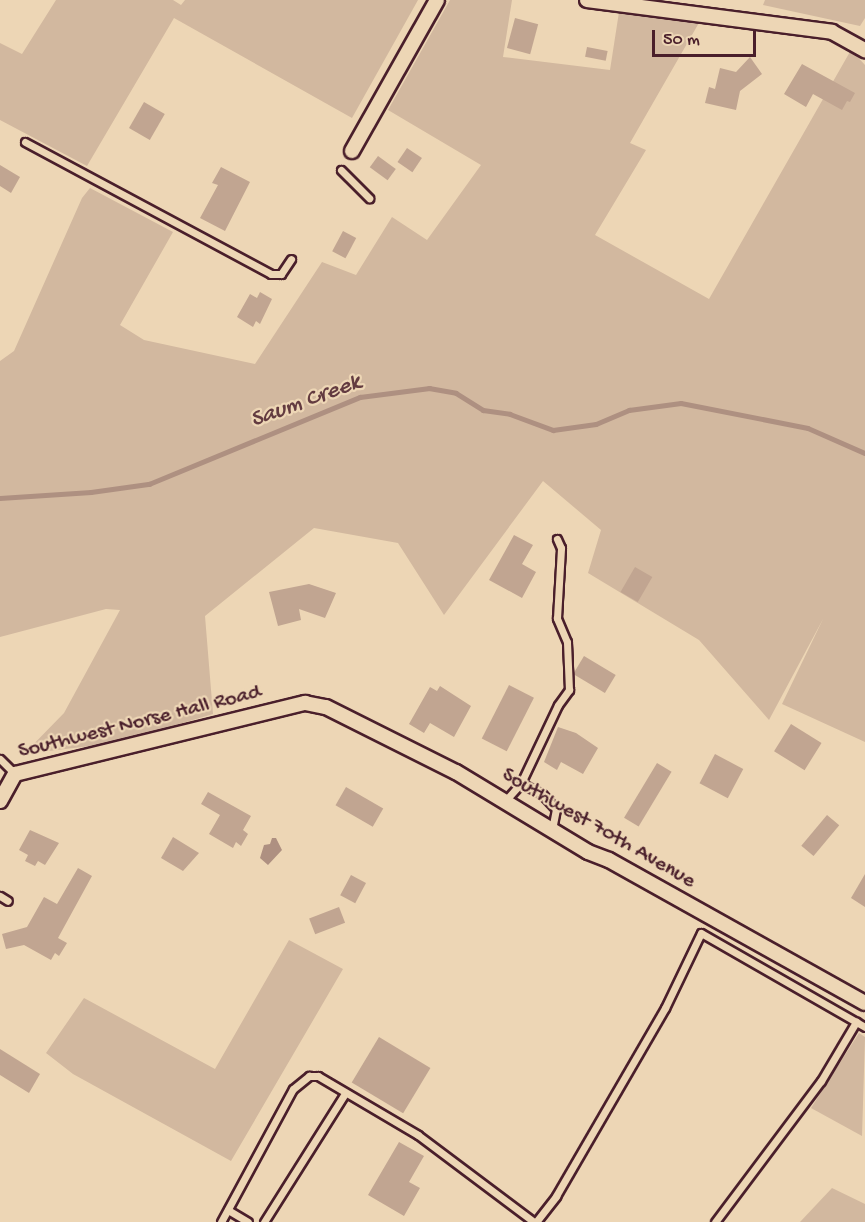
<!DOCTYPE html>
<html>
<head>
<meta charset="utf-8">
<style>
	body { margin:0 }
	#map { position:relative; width:865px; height:1222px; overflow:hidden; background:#edd6b5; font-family:"Gochi Hand",sans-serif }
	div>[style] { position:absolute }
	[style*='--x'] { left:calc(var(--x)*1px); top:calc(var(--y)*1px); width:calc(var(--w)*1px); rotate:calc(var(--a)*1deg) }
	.green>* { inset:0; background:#d2b89f }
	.water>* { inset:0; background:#ae9081 }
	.stream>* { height:4.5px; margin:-2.25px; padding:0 2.25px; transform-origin:2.25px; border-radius:2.25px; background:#ae9081 }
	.building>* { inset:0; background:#c1a591; transform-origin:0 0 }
	.roads { filter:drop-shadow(2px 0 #4a1f2b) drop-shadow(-2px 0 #4a1f2b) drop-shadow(0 2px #4a1f2b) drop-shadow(0 -2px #4a1f2b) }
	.lane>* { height:7px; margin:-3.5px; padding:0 3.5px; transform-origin:3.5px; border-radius:3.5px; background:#edd6b5 }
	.street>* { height:14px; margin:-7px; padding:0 7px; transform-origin:7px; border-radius:7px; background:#edd6b5 }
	span { translate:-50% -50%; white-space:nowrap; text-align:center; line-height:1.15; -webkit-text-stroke:4.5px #edd6b5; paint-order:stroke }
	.street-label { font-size:22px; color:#4a1f2b }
	.water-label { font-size:24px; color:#633b40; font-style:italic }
	.scale { position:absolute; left:652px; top:30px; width:104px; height:27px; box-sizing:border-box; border:3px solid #4a1f2b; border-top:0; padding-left:8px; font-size:18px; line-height:21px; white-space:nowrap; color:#4a1f2b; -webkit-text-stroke:4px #edd6b5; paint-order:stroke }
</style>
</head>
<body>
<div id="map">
	<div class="green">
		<div style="clip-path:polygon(56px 0,173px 0,181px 5px,185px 0,418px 0,352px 118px,174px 18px,87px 166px,0 120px,0 43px,22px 54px)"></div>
		<div style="clip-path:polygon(450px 0,512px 0,503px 57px,610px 70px,619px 12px,700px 21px,630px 143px,646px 150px,595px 235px,709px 299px,851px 50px,865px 65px,865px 742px,782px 704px,823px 619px,769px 720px,699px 640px,588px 573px,601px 530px,543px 481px,444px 615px,398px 543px,314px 528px,205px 616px,213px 714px,115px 743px,24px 754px,64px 713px,120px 610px,106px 609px,0 637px,0 361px,14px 351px,82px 198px,90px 188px,173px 232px,120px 325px,144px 340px,255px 364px,322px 262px,356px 275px,392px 217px,427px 240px,481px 165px,388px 110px)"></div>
		<div style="clip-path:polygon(765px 0,865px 0,865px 18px,860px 26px,763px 5px)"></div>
		<div style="clip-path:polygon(289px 940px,343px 969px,231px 1161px,73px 1074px,46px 1053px,84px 998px,215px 1069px)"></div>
		<div style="clip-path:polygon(859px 1033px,865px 1037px,862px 1136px,811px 1108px)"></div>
		<div style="clip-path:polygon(832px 1188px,865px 1204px,865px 1222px,800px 1222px)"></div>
	</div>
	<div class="water">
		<div style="clip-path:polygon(272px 838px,276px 838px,282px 850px,268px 865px,260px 858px,264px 845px,270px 844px)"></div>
	</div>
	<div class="stream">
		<div style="--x:0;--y:498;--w:91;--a:-3.8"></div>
		<div style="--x:91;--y:492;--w:59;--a:-7.9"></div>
		<div style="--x:149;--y:484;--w:228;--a:-22.4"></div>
		<div style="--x:360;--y:397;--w:70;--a:-7.4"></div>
		<div style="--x:429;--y:388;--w:27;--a:10"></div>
		<div style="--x:456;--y:393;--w:32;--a:32"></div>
		<div style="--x:483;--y:410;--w:27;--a:8"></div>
		<div style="--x:510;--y:414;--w:46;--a:20.4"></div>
		<div style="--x:553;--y:430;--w:43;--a:-7.9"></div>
		<div style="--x:596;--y:424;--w:36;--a:-23"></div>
		<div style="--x:629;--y:410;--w:52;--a:-7.7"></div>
		<div style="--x:681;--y:403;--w:129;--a:11.1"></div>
		<div style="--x:808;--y:428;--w:62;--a:23.7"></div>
	</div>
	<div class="building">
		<div style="left:515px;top:18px;width:24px;height:31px;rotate:15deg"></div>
		<div style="left:587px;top:47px;width:21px;height:10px;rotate:11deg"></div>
		<div style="clip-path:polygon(750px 57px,762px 74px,740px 91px,736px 110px,705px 103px,709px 87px,715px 89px,720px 68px,736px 72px)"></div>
		<div style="clip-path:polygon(802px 64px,855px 93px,850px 102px,847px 101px,842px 110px,813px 94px,806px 107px,784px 94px)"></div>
		<div style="left:144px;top:102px;width:24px;height:30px;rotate:30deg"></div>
		<div style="left:407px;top:148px;width:18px;height:17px;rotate:34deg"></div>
		<div style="left:378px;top:156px;width:22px;height:14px;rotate:36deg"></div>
		<div style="clip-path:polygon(0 165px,20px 177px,11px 193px,0 186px)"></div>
		<div style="clip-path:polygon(221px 167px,250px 182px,225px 231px,200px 218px,218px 185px,212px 183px)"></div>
		<div style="left:343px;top:231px;width:15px;height:23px;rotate:28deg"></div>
		<div style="clip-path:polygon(260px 292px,272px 299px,260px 324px,256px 321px,253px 327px,237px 317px,250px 294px,257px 298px)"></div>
		<div style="clip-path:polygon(514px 535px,533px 545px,522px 564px,536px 572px,522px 598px,489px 580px)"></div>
		<div style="left:635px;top:567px;width:20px;height:29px;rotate:30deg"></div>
		<div style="clip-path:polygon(309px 584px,336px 593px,325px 618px,299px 609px,301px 620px,278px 626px,269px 592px)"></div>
		<div style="left:584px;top:656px;width:37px;height:21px;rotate:31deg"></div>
		<div style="left:509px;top:685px;width:28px;height:60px;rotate:27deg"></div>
		<div style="clip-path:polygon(440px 686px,471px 706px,454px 737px,430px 723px,424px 733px,409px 724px,430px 687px,437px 691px)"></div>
		<div style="left:791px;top:724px;width:36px;height:32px;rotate:32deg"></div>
		<div style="clip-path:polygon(558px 727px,576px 733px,598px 748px,583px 774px,561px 762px,557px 770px,544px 762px)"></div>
		<div style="left:715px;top:754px;width:32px;height:33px;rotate:28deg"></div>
		<div style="left:657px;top:763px;width:17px;height:64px;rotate:31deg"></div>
		<div style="left:346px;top:787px;width:43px;height:21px;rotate:30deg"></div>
		<div style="clip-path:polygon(208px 792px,251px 816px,243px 830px,248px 834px,241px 846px,236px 842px,233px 848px,209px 834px,220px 815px,201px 804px)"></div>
		<div style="left:827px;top:815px;width:16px;height:40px;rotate:40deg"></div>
		<div style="clip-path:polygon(30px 830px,59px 843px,45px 865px,38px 861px,35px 866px,25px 861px,28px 855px,19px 850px)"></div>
		<div style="clip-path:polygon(173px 837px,199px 853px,183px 871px,161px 858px)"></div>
		<div style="clip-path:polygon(78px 868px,92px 876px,58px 938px,67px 943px,59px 956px,55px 953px,51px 960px,24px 945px,6px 949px,2px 934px,27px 927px,44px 897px,57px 904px)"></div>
		<div style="clip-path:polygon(865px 874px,865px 907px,851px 898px)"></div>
		<div style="left:351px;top:875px;width:17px;height:23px;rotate:28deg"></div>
		<div style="left:339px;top:907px;width:17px;height:32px;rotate:69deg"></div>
		<div style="left:379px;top:1037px;width:60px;height:53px;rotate:31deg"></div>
		<div style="clip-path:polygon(0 1049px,40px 1074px,29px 1093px,0 1075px)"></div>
		<div style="clip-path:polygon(399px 1142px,424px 1156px,409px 1182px,420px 1188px,404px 1216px,368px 1195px)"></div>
	</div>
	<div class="roads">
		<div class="lane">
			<div style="--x:25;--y:142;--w:279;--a:28.2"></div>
			<div style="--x:271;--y:274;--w:10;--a:0"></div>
			<div style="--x:281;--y:274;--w:18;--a:-56"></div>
			<div style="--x:341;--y:170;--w:40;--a:45"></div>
			<div style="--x:0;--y:759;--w:21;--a:45"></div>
			<div style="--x:521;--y:783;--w:86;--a:-64.6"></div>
			<div style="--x:558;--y:705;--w:19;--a:-54"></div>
			<div style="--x:569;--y:690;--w:48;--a:-92.4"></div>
			<div style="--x:567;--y:642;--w:26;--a:-113"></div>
			<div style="--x:557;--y:618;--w:70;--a:-86.7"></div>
			<div style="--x:561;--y:548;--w:10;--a:-114"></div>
			<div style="--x:505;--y:801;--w:24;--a:-48"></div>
			<div style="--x:521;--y:783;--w:24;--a:28"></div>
			<div style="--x:542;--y:794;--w:21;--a:47"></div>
			<div style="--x:556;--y:809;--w:21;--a:101"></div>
			<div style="--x:0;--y:896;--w:9;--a:32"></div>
			<div style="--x:228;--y:1210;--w:23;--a:31"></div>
			<div style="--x:221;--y:1222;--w:151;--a:-61.6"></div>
			<div style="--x:293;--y:1089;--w:21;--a:-39"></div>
			<div style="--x:309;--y:1076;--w:9;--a:0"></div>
			<div style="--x:318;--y:1076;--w:116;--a:30.5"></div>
			<div style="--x:418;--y:1135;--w:145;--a:36.9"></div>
			<div style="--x:264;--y:1222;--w:150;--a:-57.8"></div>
			<div style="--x:536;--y:1222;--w:33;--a:-52"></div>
			<div style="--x:556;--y:1196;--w:217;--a:-59.9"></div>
			<div style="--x:665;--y:1008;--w:83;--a:-64.4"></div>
			<div style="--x:701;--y:933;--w:189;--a:29.8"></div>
			<div style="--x:715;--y:1222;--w:176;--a:-53.1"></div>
			<div style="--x:821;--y:1081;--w:69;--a:-59.3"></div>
		</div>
		<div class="street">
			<div style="--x:587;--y:0;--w:247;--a:7.4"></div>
			<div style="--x:832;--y:32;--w:38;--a:29"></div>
			<div style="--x:352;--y:151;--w:173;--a:-60.6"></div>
			<div style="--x:0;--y:801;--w:31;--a:-61"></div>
			<div style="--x:15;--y:774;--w:299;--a:-13.8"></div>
			<div style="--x:305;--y:703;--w:21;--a:11"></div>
			<div style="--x:326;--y:707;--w:145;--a:26.6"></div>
			<div style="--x:456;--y:772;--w:154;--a:31.2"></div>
			<div style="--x:588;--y:852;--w:22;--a:21"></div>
			<div style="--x:609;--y:860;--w:293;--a:29.2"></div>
		</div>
	</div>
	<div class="street-label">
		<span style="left:140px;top:723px;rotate:-14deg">Southwest Norse Hall Road</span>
		<span style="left:598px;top:829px;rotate:30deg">Southwest 70th Avenue</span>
	</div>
	<div class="water-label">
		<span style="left:306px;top:402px;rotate:-20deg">Saum Creek</span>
	</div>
	<div class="scale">50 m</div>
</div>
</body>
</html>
